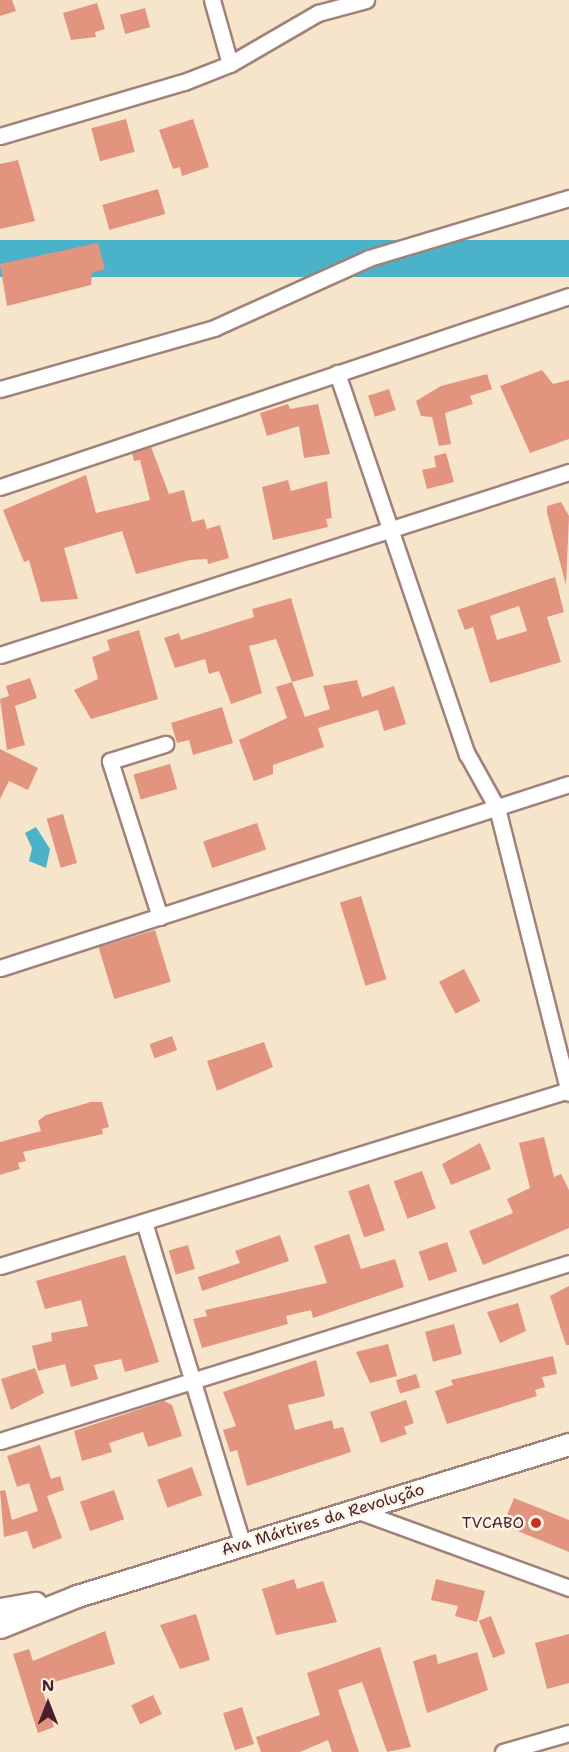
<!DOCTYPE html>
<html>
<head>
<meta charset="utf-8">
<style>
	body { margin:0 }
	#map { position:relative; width:569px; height:1752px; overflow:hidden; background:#f6e5cb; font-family:"Shantell Sans",sans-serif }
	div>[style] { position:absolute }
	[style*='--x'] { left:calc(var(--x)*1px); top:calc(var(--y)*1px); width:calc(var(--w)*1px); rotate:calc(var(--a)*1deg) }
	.water>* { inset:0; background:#4ab2c9; transform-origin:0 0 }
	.building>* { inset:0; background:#e3947f; transform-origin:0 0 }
	.roads { filter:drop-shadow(2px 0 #a0827b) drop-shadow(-2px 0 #a0827b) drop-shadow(0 2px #a0827b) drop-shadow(0 -2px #a0827b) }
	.street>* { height:15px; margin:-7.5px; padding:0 7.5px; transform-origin:7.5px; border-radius:7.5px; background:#fff }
	.secondary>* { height:21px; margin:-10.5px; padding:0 10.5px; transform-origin:10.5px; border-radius:10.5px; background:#fff }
	.dots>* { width:16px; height:16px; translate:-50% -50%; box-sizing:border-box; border:3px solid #fcf5e5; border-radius:50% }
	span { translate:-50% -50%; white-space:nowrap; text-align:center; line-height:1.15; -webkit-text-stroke:5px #fcf5e5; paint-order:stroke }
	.street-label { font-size:16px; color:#4a1f2b }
	.poi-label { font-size:16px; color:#4a1f2b }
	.right { translate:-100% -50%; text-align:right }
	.north { position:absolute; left:18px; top:1674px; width:60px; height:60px; -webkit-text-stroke:4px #fcf5e5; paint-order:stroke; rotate:0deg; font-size:16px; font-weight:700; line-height:24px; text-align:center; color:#4a1f2b }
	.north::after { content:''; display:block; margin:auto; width:21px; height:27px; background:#4a1f2b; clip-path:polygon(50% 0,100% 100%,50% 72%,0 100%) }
</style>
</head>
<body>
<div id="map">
	<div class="water">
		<div style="left:569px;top:240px;width:37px;height:601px;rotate:90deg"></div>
		<div style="clip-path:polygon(36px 827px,50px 849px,46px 868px,29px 861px,32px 848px,25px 833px)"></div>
	</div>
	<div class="building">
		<div style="clip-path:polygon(0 0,12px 0,16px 11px,0 16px)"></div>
		<div style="clip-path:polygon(97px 3px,105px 29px,95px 32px,96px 37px,71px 40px,63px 13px)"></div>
		<div style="left:145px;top:8px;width:20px;height:26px;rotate:75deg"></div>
		<div style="left:126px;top:119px;width:34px;height:36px;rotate:75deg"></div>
		<div style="clip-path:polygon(193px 119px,209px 167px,182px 176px,180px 167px,173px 169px,159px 130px)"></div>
		<div style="clip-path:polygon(18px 160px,35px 221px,0 229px,0 164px)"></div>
		<div style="left:158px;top:189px;width:26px;height:58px;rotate:74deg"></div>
		<div style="clip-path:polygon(98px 243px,105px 269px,92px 273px,91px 285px,7px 306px,0 264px)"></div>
		<div style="clip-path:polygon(542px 370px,553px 384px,569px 380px,569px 439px,530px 453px,500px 386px)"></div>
		<div style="clip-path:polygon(487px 374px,492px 389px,470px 396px,473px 404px,445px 413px,451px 444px,439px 446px,432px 417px,421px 416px,416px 401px,441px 386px)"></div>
		<div style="left:389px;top:389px;width:22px;height:22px;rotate:72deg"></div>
		<div style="clip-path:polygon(288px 404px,290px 409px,318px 404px,330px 454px,304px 458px,299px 426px,267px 436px,260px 413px)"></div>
		<div style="clip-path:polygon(151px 447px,169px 494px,184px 490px,192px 522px,204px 519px,207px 529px,220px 525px,229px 558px,208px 564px,207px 559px,190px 560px,136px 574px,122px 531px,64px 548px,78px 599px,41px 602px,29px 560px,24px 562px,3px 510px,86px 475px,96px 513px,150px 500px,140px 460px,134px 461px,132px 453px)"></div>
		<div style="clip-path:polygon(446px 453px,454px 482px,427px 489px,422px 470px,436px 467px,434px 456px)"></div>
		<div style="clip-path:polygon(288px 480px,291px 491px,327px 481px,332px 518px,326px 519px,328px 527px,273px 540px,262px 487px)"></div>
		<div style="clip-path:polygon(561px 502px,569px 516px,566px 585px,547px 513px,547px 506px)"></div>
		<div style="clip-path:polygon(evenodd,555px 577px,564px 612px,547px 617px,561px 662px,490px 683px,473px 627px,465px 630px,457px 610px,555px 577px,519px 606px,527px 631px,497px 640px,490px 616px,519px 606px)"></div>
		<div style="clip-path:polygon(291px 598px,314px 676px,292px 682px,276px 639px,249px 646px,262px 693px,231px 704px,219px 671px,209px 674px,205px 659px,175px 668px,164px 638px,179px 633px,181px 640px,254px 617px,252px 609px)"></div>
		<div style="clip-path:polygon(139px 630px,158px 699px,91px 719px,74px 690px,98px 679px,92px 657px,110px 650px,107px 640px)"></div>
		<div style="clip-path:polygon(30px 678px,37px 698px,15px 706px,25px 745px,7px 750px,0 699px,9px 696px,6px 686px)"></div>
		<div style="clip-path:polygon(357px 680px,362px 697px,394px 686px,406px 724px,384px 731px,378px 710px,318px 728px,324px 747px,273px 765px,273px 774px,254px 781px,239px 740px,287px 718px,276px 687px,292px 682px,305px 717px,330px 709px,323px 686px)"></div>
		<div style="clip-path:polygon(222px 707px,233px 743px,193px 755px,189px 740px,177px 743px,171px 723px)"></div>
		<div style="clip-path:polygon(0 749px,38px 768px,28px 790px,9px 781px,0 799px)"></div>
		<div style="left:170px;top:764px;width:26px;height:38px;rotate:74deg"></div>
		<div style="left:63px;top:814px;width:51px;height:17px;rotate:74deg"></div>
		<div style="left:257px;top:823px;width:28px;height:57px;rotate:71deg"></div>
		<div style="left:361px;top:896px;width:87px;height:22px;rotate:73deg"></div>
		<div style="left:155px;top:930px;width:54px;height:59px;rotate:73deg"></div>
		<div style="left:464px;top:969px;width:36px;height:28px;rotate:63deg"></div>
		<div style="left:172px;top:1036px;width:15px;height:24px;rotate:70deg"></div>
		<div style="clip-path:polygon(264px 1042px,273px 1067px,217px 1091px,207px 1061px)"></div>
		<div style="clip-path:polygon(91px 1102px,102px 1102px,109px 1127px,102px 1129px,103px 1134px,23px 1152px,26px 1161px,18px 1163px,20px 1169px,0 1175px,0 1142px,41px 1131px,38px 1121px,46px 1115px)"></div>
		<div style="clip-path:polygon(544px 1137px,554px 1177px,561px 1174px,569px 1190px,569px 1228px,483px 1265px,469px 1231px,513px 1213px,507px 1199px,530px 1188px,519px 1143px)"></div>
		<div style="clip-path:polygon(480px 1143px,491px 1169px,451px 1185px,442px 1164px)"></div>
		<div style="left:422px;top:1171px;width:40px;height:30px;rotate:70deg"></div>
		<div style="left:369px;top:1184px;width:49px;height:22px;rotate:71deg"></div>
		<div style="clip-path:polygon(349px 1234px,361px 1269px,395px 1259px,404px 1287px,313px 1318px,311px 1310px,286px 1316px,288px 1324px,202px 1348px,193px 1319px,207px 1316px,205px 1310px,327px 1283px,314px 1246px)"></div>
		<div style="clip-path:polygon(280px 1235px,289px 1261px,202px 1291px,198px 1277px,240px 1263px,235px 1251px)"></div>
		<div style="left:447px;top:1242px;width:31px;height:30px;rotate:71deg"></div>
		<div style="left:188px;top:1245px;width:25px;height:20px;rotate:74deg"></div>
		<div style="clip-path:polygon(125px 1255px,159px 1362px,125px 1372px,121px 1359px,94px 1365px,98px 1379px,71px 1387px,65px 1364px,38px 1371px,32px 1346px,52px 1341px,51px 1333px,88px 1326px,81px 1300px,45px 1309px,36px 1281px)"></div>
		<div style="clip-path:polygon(569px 1286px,569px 1345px,566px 1345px,550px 1296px)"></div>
		<div style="clip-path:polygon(518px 1303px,526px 1331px,500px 1343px,487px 1312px)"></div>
		<div style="left:454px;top:1324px;width:31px;height:30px;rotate:75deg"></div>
		<div style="clip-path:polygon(388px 1344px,397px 1376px,370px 1383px,356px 1352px)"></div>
		<div style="clip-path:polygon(553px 1356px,557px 1374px,542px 1377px,545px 1387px,535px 1390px,537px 1396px,447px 1424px,435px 1391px,453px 1385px,451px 1380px)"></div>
		<div style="clip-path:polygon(316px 1360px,325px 1396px,288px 1405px,295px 1430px,332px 1420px,334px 1429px,343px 1427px,351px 1452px,247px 1486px,237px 1450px,230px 1452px,223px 1430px,236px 1426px,223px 1392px)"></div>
		<div style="clip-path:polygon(35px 1368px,44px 1393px,11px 1410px,1px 1379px)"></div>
		<div style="left:416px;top:1374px;width:14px;height:21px;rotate:73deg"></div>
		<div style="clip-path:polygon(406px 1400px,414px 1423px,404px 1427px,407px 1434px,381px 1443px,370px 1412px)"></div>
		<div style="clip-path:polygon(164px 1401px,172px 1405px,182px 1436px,148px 1447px,143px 1432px,109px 1443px,112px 1452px,82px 1461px,74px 1431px)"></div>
		<div style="clip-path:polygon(40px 1445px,51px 1479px,60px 1476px,64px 1490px,47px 1496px,62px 1538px,33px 1549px,27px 1531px,4px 1537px,0 1491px,5px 1490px,12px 1520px,38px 1511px,29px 1483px,17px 1487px,7px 1456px)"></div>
		<div style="left:192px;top:1467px;width:30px;height:37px;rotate:70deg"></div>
		<div style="left:114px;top:1490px;width:31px;height:36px;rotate:71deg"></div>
		<div style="clip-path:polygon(514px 1498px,569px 1520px,569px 1552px,503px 1525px)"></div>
		<div style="clip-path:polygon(294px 1579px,297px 1589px,323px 1581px,337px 1622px,276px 1635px,262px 1589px)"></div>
		<div style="clip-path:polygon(436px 1579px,485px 1591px,477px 1622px,455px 1616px,458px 1606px,431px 1600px)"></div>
		<div style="clip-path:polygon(196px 1614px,210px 1660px,180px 1669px,160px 1625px)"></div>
		<div style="left:491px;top:1616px;width:40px;height:13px;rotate:69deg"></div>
		<div style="clip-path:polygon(105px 1631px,115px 1664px,41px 1686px,54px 1727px,38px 1733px,13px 1654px,29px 1649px,33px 1661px)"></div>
		<div style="clip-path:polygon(569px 1634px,569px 1683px,547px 1689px,535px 1643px)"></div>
		<div style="clip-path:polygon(380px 1647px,411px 1747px,387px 1752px,362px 1682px,338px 1690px,359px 1752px,332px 1752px,328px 1740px,300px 1752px,261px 1752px,256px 1737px,320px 1715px,307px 1673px)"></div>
		<div style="clip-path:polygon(477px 1652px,488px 1690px,427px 1713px,413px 1661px,436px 1654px,438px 1664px)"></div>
		<div style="left:153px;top:1695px;width:21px;height:24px;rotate:65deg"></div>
		<div style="left:242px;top:1707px;width:39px;height:20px;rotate:72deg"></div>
	</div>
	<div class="roads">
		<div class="street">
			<div style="--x:212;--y:0;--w:66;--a:74.3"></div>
			<div style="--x:0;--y:136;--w:192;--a:-16.4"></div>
			<div style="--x:184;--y:82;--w:49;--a:-21.4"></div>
			<div style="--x:230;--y:64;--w:102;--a:-30.1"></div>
			<div style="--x:318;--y:13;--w:50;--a:-15.2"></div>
			<div style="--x:337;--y:373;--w:403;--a:71.2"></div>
			<div style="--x:467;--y:754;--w:62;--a:60.9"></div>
			<div style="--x:497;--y:808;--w:294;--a:75.8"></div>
			<div style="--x:0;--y:389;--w:223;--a:-15.9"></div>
			<div style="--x:214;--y:328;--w:170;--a:-24.3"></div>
			<div style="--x:369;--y:258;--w:209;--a:-16.7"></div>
			<div style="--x:0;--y:487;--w:600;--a:-18.56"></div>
			<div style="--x:0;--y:655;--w:598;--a:-17.83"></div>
			<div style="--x:160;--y:917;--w:164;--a:-107.8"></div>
			<div style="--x:110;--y:761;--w:58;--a:-17.2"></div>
			<div style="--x:0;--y:968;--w:598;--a:-17.92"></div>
			<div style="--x:144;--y:1222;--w:338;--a:73"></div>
			<div style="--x:0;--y:1266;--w:596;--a:-17.19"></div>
			<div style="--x:0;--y:1441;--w:596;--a:-17.37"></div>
			<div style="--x:356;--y:1510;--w:227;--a:20.1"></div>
			<div style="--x:503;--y:1752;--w:69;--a:-16.1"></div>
		</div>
		<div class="secondary">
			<div style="--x:0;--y:1609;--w:36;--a:-10"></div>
			<div style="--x:0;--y:1627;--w:83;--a:-21.9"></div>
			<div style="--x:77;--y:1596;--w:515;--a:-17.17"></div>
		</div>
	</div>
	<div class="dots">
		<div style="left:536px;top:1523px;background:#c8321e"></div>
	</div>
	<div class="street-label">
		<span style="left:323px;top:1520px;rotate:-17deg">Ava Mártires da Revolução</span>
	</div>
	<div class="poi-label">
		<span class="right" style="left:524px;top:1523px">TVCABO</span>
	</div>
	<div class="north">N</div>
</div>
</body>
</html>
